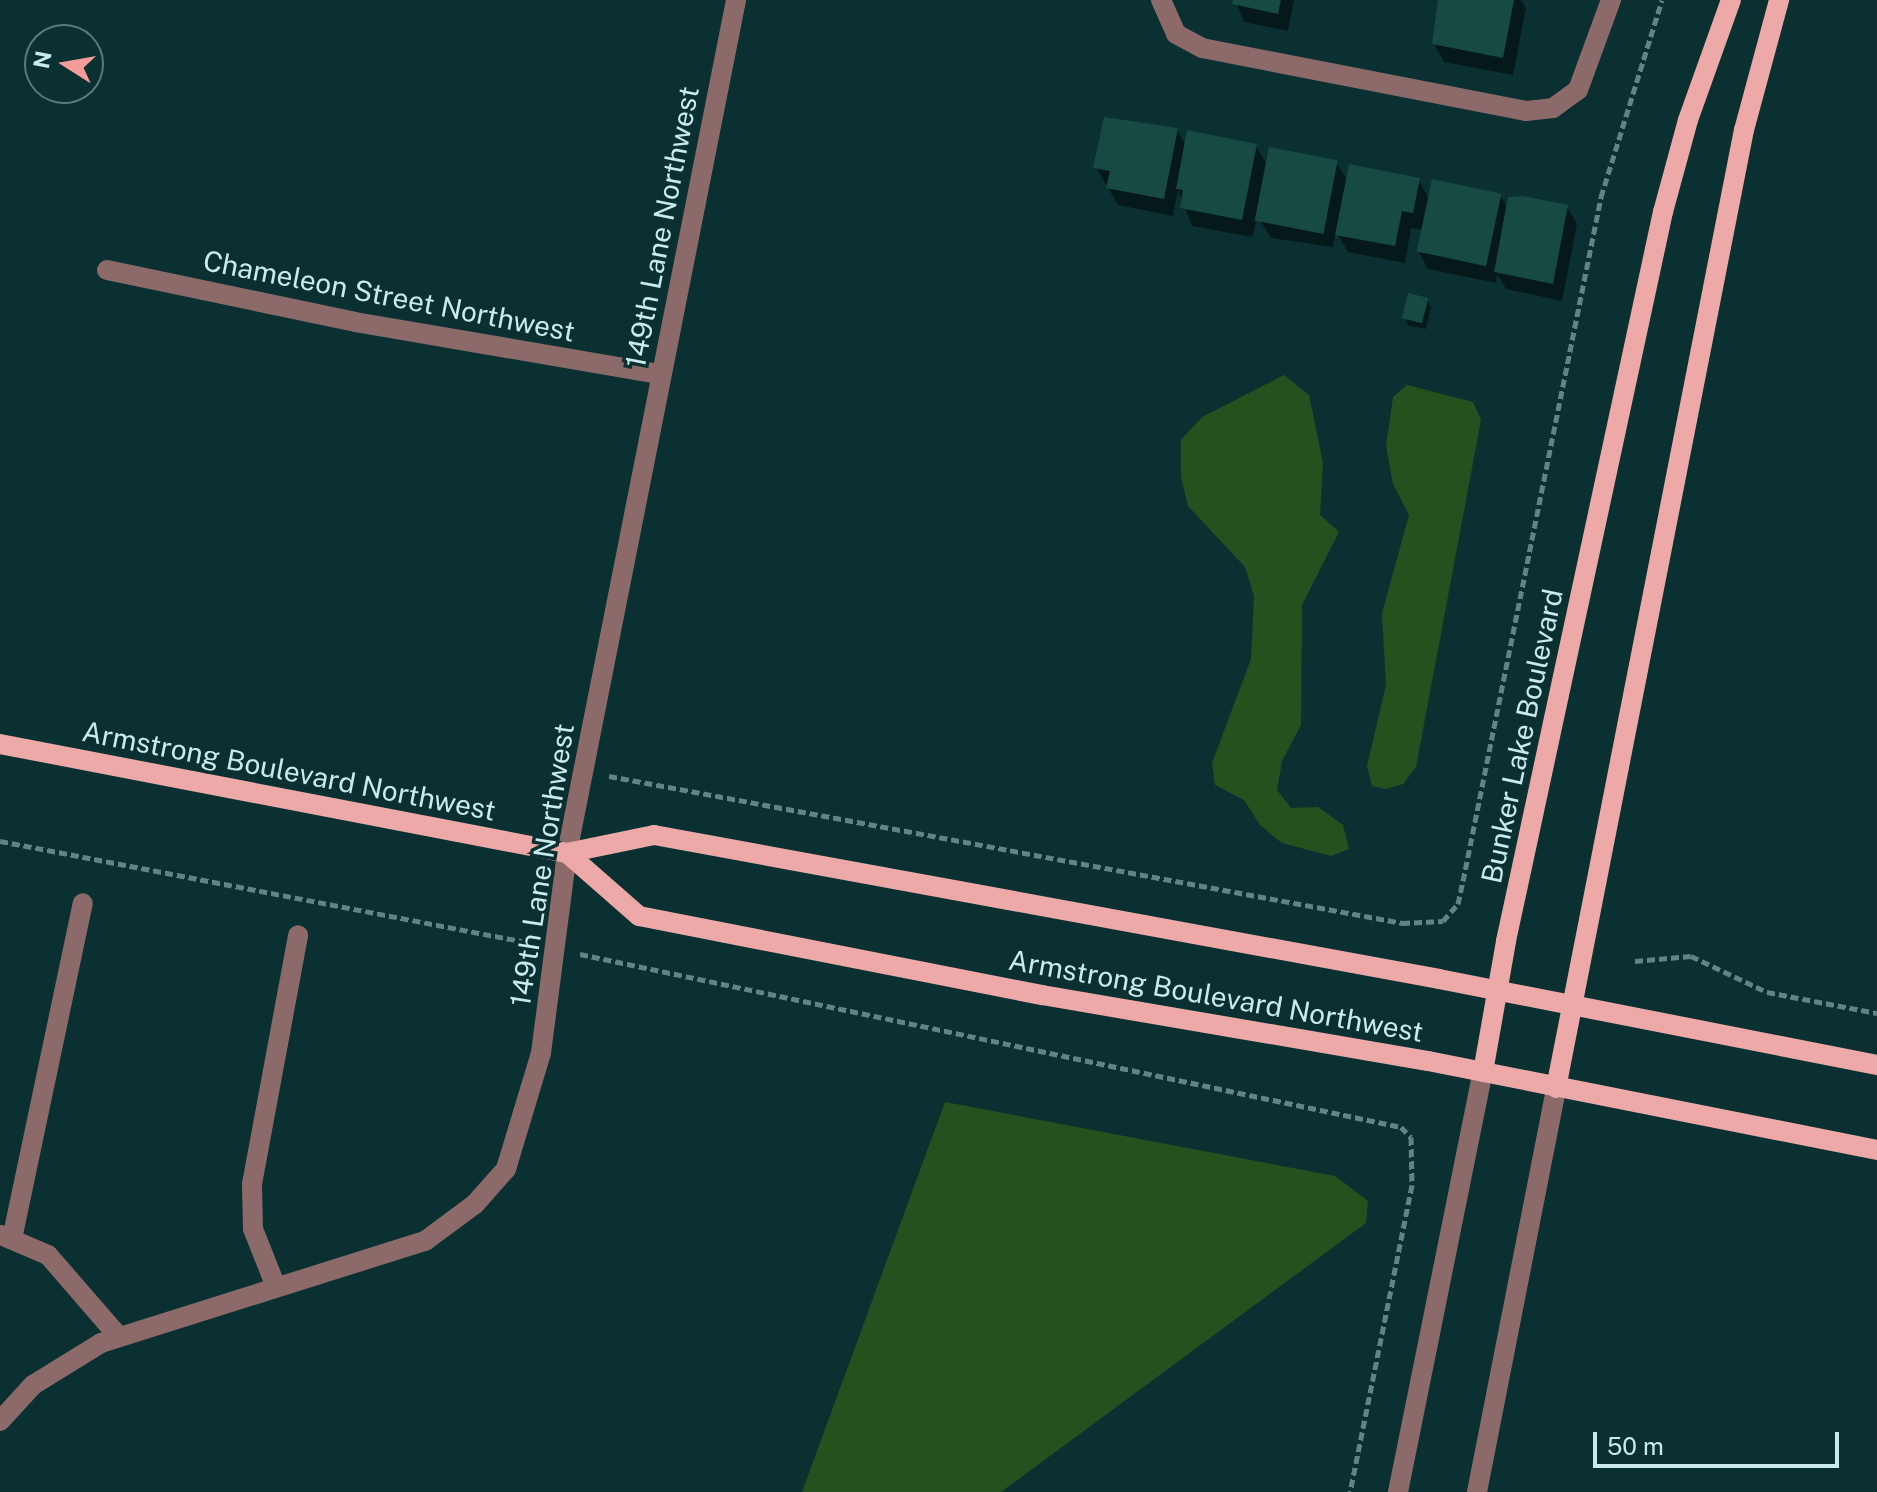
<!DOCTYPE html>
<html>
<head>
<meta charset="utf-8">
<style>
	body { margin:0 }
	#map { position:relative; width:1877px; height:1492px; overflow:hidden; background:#0b3032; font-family:"Public Sans",sans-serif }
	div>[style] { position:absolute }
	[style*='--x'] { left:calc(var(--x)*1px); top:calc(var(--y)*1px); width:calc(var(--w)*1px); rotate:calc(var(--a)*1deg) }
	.water>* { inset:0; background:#25511f }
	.shadow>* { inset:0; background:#0007 }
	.building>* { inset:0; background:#164a42; transform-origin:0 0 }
	.path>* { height:5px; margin-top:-2.5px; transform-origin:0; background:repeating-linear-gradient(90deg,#618486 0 8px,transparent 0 12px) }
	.minor>* { height:20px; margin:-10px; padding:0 10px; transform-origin:10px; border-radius:10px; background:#8b6a69 }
	.major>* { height:20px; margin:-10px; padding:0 10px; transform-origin:10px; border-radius:10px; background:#eca9a7 }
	span { translate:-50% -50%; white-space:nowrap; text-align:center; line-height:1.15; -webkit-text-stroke:7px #0b3032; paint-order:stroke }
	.street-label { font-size:28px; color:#caebed }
	.north { position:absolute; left:24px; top:24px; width:80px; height:80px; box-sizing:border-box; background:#0b3032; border:2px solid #577b7d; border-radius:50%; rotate:281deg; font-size:22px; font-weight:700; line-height:32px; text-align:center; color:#caebed }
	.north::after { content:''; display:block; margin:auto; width:28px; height:36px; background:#f59b99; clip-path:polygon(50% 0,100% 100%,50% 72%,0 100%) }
	.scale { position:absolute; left:1593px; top:1432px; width:246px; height:36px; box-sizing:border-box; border:4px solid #caebed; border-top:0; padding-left:10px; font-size:24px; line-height:28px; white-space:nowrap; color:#caebed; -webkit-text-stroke:6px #0b3032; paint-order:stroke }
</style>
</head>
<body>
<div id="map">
	<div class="water">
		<div style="clip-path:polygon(1284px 375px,1309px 395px,1323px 463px,1320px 515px,1339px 532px,1302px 605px,1301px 725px,1282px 761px,1277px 790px,1291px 808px,1318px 807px,1343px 825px,1349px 849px,1331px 856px,1282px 843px,1260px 825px,1244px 800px,1215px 785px,1212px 763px,1251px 659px,1254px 596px,1245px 567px,1188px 506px,1181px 477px,1181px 440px,1202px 417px)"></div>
		<div style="clip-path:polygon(1407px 385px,1473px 402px,1481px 420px,1416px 767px,1403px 784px,1386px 789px,1372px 786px,1367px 766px,1386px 685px,1382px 613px,1409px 515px,1393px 484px,1386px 446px,1393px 397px)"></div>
		<div style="clip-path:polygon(945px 1102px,1335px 1176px,1368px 1201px,1366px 1223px,1001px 1492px,802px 1492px)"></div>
	</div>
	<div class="shadow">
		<div style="clip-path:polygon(1235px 0,1294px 0,1288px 31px,1244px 22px)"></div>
		<div style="clip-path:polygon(1440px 0,1521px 0,1526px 8px,1513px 75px,1444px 62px,1434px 44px)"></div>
		<div style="clip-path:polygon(1177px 130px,1186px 146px,1256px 146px,1268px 167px,1337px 163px,1348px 182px,1418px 179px,1429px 199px,1500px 195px,1508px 209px,1567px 207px,1577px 224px,1562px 301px,1506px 289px,1497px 274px,1496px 283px,1428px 269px,1418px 251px,1423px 230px,1411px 228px,1405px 263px,1348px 252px,1336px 232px,1333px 247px,1271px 238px,1260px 220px,1266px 184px,1252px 237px,1192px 226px,1178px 190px,1173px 216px,1118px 205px,1096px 167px)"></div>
		<div style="clip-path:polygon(1426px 299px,1431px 307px,1426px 329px,1409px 326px,1404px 317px)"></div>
	</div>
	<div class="building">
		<div style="clip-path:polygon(1233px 0,1281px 0,1278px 14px,1232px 4px)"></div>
		<div style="clip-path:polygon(1438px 0,1514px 0,1503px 58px,1432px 44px)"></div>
		<div style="clip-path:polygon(1104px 117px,1178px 128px,1164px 199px,1106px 188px,1110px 171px,1093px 168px)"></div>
		<div style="clip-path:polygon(1187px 130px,1257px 144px,1242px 220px,1180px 208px,1183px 190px,1176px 189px)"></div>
		<div style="left:1269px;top:147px;width:70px;height:75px;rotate:11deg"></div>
		<div style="clip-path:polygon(1349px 164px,1420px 178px,1413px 213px,1402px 211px,1395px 246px,1335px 235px)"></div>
		<div style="left:1432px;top:179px;width:71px;height:74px;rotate:12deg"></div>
		<div style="clip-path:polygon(1523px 196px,1568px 205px,1553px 284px,1494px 272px,1508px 197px)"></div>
		<div style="left:1408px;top:293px;width:21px;height:26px;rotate:14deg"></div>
	</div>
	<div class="path">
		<div style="--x:609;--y:776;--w:807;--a:10.5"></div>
		<div style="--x:1402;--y:923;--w:41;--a:-2.8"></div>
		<div style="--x:1443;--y:921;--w:23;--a:-49"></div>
		<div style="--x:1458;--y:904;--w:24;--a:-78"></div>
		<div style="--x:1463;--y:881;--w:698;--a:-78.59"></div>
		<div style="--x:1601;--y:197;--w:206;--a:-72.8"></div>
		<div style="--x:0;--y:841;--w:541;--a:10.87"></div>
		<div style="--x:580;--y:954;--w:839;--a:11.9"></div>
		<div style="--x:1401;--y:1127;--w:14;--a:45"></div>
		<div style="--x:1411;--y:1137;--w:48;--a:88.8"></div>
		<div style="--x:1412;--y:1185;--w:313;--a:101.4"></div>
		<div style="--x:1635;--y:961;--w:56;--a:-5.1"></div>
		<div style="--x:1691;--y:956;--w:84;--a:25.3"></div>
		<div style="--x:1767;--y:992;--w:112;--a:10.8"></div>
	</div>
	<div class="minor">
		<div style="--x:1161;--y:0;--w:37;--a:66"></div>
		<div style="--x:1176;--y:34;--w:30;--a:28"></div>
		<div style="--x:1202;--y:48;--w:330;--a:11"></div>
		<div style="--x:1526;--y:111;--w:27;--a:-6"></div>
		<div style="--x:1553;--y:108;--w:31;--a:-36"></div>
		<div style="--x:1578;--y:90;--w:96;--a:-69.9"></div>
		<div style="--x:107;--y:270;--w:253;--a:11.8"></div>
		<div style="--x:355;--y:322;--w:309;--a:9.7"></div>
		<div style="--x:1;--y:1235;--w:51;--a:23.1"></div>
		<div style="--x:48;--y:1255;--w:108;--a:49.1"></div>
		<div style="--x:12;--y:1239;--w:343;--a:-78.1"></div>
		<div style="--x:276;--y:1287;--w:62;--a:-111.6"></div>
		<div style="--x:253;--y:1229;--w:45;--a:-91.3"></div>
		<div style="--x:252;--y:1184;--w:253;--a:-79.5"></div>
		<div style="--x:0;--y:1421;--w:49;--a:-47.5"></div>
		<div style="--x:33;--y:1385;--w:80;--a:-31.7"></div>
		<div style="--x:101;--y:1343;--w:340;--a:-17.5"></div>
		<div style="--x:425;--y:1241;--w:62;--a:-36.5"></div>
		<div style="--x:475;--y:1204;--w:47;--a:-48.5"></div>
		<div style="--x:506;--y:1169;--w:121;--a:-73.2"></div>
		<div style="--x:541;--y:1053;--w:202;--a:-82.6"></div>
		<div style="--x:567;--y:853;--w:870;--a:-78.79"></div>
		<div style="--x:1398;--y:1492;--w:429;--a:-78.6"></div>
		<div style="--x:1477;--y:1492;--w:412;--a:-78.9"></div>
	</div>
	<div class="major">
		<div style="--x:0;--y:744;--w:577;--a:10.88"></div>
		<div style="--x:567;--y:853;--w:89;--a:-11.7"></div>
		<div style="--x:654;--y:835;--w:798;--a:10.39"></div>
		<div style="--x:1439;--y:979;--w:446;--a:11.1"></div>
		<div style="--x:567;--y:853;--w:96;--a:41.2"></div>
		<div style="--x:639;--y:916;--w:411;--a:11.1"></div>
		<div style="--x:1042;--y:995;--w:392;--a:9.7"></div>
		<div style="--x:1428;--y:1061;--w:458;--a:11.2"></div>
		<div style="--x:1483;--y:1072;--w:133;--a:-80"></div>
		<div style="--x:1506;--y:941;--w:746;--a:-77.85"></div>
		<div style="--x:1663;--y:212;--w:95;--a:-74.8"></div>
		<div style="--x:1688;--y:120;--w:127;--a:-70.3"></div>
		<div style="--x:1556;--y:1088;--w:976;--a:-78.9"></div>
		<div style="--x:1744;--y:130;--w:135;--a:-74.9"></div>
	</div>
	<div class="street-label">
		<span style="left:662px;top:227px;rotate:-79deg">149th Lane Northwest</span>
		<span style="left:389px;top:296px;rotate:11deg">Chameleon Street Northwest</span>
		<span style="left:1522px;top:736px;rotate:-78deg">Bunker Lake Boulevard</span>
		<span style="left:289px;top:771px;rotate:11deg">Armstrong Boulevard Northwest</span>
		<span style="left:542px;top:865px;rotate:-81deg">149th Lane Northwest</span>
		<span style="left:1216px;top:996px;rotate:10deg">Armstrong Boulevard Northwest</span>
	</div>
	<div class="north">N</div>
	<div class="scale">50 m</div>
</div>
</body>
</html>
